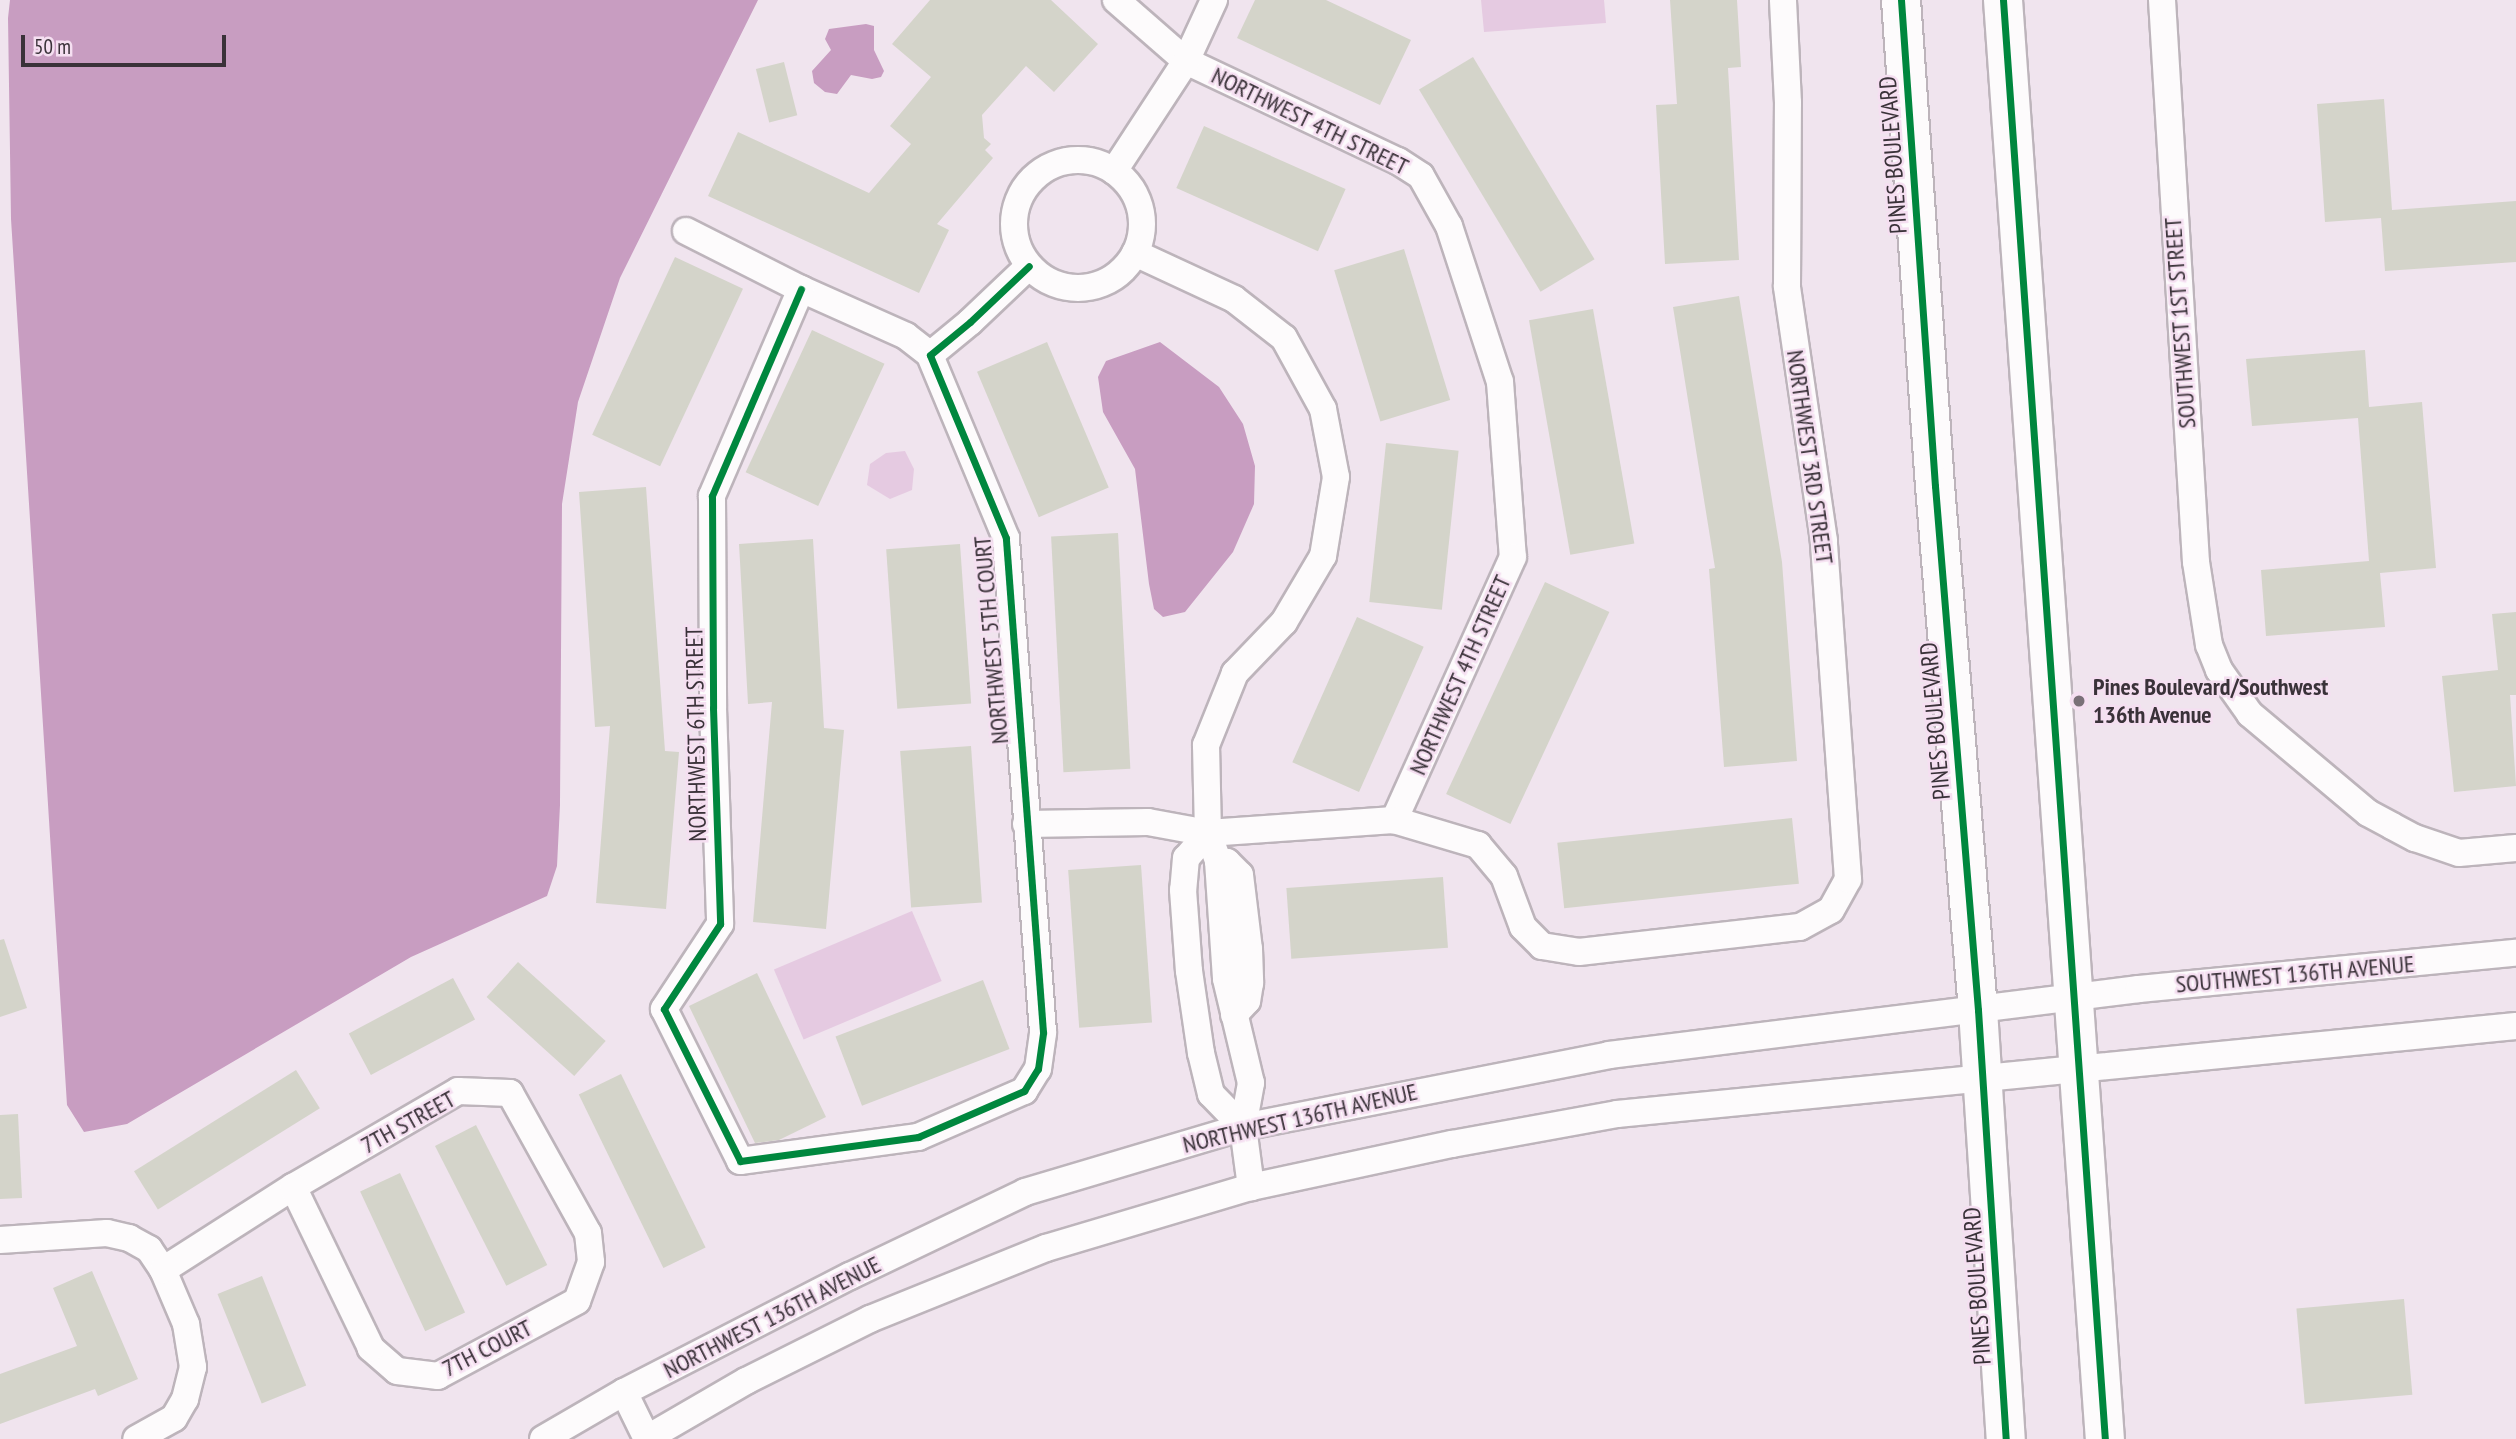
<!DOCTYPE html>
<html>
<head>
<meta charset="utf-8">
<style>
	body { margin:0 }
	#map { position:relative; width:2516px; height:1439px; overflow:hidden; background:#f0e4ee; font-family:"PT Sans Narrow",sans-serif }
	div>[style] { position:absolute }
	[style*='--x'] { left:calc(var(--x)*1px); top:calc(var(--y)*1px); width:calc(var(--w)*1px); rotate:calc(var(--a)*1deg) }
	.green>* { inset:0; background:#e5cae1; transform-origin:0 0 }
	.water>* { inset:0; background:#c89dc1 }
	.building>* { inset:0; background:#d4d4ca; transform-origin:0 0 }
	.roads { filter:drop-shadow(2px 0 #bdb4bb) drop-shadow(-2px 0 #bdb4bb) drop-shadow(0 2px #bdb4bb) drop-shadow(0 -2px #bdb4bb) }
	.minor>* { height:26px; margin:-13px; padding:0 13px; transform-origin:13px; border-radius:13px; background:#fdfbfc }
	.minor>.ring { margin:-13px; padding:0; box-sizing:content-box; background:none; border:26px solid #fdfbfc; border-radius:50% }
	.highway>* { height:38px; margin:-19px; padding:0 19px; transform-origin:19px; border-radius:19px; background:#fdfbfc }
	.cycleway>* { height:7px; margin:-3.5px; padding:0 3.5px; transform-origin:3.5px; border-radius:3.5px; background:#00873e }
	.dots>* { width:19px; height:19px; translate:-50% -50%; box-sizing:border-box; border:4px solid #f5dff1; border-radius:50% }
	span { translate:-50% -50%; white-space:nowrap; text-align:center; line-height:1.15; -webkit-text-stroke:5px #f5dff1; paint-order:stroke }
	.street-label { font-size:24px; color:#3a3239 }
	.poi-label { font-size:24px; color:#3a3239; font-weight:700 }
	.left { translate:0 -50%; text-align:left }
	.scale { position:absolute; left:21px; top:35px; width:205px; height:32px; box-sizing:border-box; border:4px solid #3a3239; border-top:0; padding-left:9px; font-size:21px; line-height:24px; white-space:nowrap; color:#3a3239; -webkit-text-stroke:5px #f5dff1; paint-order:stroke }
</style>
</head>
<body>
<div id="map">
	<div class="green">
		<div style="clip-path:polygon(1481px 0,1604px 0,1606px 23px,1484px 32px)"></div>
		<div style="clip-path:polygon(905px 451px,914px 469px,912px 490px,890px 499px,867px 485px,870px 464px,886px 453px)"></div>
		<div style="left:912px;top:911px;width:76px;height:150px;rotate:67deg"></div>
	</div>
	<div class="water">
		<div style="clip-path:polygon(10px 0,758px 0,620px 278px,578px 402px,562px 504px,560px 805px,557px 866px,547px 896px,411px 957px,127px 1124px,84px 1132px,67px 1105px,11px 219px,8px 18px)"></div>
		<div style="clip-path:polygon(866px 24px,874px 26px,874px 50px,884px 71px,881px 77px,872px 79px,851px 75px,837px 94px,825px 92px,814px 83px,812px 71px,831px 50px,825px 39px,829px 29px)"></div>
		<div style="clip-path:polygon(1160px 342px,1219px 387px,1243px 424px,1255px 466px,1254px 504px,1233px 552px,1185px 612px,1163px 617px,1154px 609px,1149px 584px,1135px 469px,1103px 412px,1098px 377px,1106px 361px)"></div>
	</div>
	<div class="building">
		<div style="clip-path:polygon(930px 0,1051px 0,1098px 44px,1054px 92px,1026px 66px,982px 115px,984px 138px,991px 144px,985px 150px,993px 158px,937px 224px,949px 230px,919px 293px,708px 196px,738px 132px,869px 193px,911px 144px,890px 126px,931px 77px,892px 44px)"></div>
		<div style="clip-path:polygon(1255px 0,1326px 0,1411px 40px,1380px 105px,1237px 38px)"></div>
		<div style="clip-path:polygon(1670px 0,1737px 0,1741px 67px,1728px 68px,1739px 260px,1665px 264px,1656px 105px,1677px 104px)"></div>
		<div style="left:1473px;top:57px;width:236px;height:63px;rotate:59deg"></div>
		<div style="left:784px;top:62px;width:55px;height:29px;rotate:76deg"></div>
		<div style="clip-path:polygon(2384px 99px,2392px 210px,2516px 201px,2516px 262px,2385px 271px,2381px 218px,2325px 222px,2317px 104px)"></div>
		<div style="left:1204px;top:126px;width:155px;height:68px;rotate:24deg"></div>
		<div style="left:1404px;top:249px;width:158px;height:73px;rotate:73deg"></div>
		<div style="left:675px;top:257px;width:75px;height:196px;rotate:25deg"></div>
		<div style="clip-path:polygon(1739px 296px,1782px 562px,1797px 761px,1724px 767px,1709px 569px,1715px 568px,1673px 307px)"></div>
		<div style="left:1593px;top:309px;width:238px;height:65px;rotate:80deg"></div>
		<div style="left:812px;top:330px;width:80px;height:157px;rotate:25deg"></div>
		<div style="left:1047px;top:342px;width:158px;height:76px;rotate:67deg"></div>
		<div style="clip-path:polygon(2365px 350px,2369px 407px,2422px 402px,2436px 568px,2380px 573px,2385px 627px,2266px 636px,2261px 570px,2369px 561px,2358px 418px,2252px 426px,2246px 359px)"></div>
		<div style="left:1386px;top:443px;width:73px;height:160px;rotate:6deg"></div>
		<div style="clip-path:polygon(646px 487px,665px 751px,679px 752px,666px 909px,596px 903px,610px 726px,595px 727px,579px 492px)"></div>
		<div style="left:1118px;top:533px;width:236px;height:67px;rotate:87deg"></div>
		<div style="clip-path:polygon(813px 539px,824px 728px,844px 730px,826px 929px,753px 922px,772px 702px,748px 704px,739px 544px)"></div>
		<div style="left:960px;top:544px;width:160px;height:74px;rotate:86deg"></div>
		<div style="left:1545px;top:582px;width:71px;height:234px;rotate:25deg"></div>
		<div style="clip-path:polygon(2516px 612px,2516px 695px,2510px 695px,2516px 786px,2454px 792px,2442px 676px,2498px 670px,2492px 614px)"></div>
		<div style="left:1357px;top:617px;width:73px;height:159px;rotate:24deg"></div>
		<div style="left:971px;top:746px;width:157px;height:71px;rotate:86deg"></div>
		<div style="left:1792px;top:818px;width:66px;height:236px;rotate:84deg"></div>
		<div style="left:1141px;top:865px;width:158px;height:73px;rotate:86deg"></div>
		<div style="left:1443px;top:877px;width:71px;height:157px;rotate:86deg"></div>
		<div style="clip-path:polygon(4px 939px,27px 1008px,0 1017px,0 940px)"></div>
		<div style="left:518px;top:962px;width:118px;height:47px;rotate:42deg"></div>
		<div style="clip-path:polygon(757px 973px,826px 1117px,779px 1140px,755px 1143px,689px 1006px)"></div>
		<div style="left:453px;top:978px;width:47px;height:118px;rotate:62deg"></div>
		<div style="left:983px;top:980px;width:74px;height:158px;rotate:69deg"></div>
		<div style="left:296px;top:1070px;width:45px;height:191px;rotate:58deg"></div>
		<div style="left:621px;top:1074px;width:193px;height:47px;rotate:64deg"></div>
		<div style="clip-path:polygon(18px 1114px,22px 1198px,0 1199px,0 1115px)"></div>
		<div style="left:476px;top:1125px;width:157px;height:46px;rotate:63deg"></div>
		<div style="left:400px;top:1173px;width:154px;height:44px;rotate:65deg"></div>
		<div style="clip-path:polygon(92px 1271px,138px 1379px,98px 1396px,95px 1389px,0 1424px,0 1374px,77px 1346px,53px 1288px)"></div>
		<div style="left:262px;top:1276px;width:118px;height:48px;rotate:68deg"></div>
		<div style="left:2404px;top:1299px;width:96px;height:108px;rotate:85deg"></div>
	</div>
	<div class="roads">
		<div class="minor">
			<div style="--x:1116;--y:0;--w:93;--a:41.1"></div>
			<div style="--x:1186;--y:61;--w:234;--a:25.3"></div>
			<div style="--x:1398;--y:161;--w:27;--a:33"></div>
			<div style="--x:1421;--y:176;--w:57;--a:60.8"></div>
			<div style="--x:1449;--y:226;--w:164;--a:71.9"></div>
			<div style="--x:1500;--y:382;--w:175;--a:85.8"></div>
			<div style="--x:1513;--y:557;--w:289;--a:114.3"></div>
			<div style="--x:2162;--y:0;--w:563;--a:86.54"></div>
			<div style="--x:2196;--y:562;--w:84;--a:81.1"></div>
			<div style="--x:2209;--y:645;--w:27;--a:68"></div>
			<div style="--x:2219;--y:670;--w:54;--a:54.8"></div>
			<div style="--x:2250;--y:714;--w:154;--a:40"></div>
			<div style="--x:2368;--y:813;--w:27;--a:28"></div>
			<div style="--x:2392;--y:826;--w:26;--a:28"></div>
			<div style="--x:2415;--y:838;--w:46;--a:18.8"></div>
			<div style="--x:2459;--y:853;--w:57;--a:-5"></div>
			<div class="ring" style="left:1014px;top:160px;width:102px;height:102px"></div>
			<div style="--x:1114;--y:171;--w:131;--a:-56.8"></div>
			<div style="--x:1186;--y:61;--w:67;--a:-65.3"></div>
			<div style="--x:686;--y:231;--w:129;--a:26.8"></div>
			<div style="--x:801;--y:289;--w:115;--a:24.1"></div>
			<div style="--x:906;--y:336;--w:31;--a:38"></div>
			<div style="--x:1135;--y:253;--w:109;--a:24.9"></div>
			<div style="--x:1234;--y:299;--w:63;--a:38"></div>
			<div style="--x:1284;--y:338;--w:81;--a:61.2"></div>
			<div style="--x:1323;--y:409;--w:69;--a:79.2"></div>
			<div style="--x:1336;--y:477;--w:80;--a:99.3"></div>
			<div style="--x:1323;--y:556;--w:77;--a:120.6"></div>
			<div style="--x:1284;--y:622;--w:71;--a:133.9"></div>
			<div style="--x:1235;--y:673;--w:78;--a:111.9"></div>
			<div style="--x:1206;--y:745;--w:88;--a:88.7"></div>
			<div style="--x:1208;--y:833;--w:30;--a:70"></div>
			<div style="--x:1218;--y:861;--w:118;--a:86.1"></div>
			<div style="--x:1226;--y:979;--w:107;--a:76.5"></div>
			<div style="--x:1251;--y:1083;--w:45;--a:100.3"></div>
			<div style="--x:1243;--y:1127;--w:61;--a:82.4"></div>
			<div style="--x:801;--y:289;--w:225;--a:113.3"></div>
			<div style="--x:712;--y:496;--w:212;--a:89.7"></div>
			<div style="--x:713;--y:708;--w:216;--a:88.1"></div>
			<div style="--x:720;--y:924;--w:102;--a:123.4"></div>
			<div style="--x:664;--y:1009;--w:170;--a:63.4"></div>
			<div style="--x:740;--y:1161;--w:180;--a:-7.7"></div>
			<div style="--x:918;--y:1137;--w:116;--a:-23.5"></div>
			<div style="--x:1024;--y:1091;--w:26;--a:-58"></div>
			<div style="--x:1038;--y:1069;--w:37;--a:-82"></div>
			<div style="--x:1043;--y:1032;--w:495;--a:-94.3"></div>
			<div style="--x:1006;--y:538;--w:198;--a:-112.6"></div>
			<div style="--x:930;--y:355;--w:52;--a:-39.5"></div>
			<div style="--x:970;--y:322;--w:81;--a:-43.5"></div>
			<div style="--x:1026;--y:824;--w:122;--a:-0.9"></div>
			<div style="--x:1148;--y:822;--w:61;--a:10.4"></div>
			<div style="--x:1208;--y:833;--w:186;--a:-4"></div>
			<div style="--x:1394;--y:820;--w:88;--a:16.6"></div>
			<div style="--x:1478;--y:845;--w:40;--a:50"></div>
			<div style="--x:1504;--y:876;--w:54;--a:69.6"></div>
			<div style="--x:1523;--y:927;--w:27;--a:45"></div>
			<div style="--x:1542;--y:946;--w:37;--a:9"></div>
			<div style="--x:1579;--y:952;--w:222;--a:-6.5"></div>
			<div style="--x:1800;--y:927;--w:35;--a:-29"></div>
			<div style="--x:1831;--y:910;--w:35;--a:-61"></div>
			<div style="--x:1848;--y:879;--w:339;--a:-94.1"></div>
			<div style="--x:1824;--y:541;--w:258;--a:-98.3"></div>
			<div style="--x:1787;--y:286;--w:183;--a:-89.7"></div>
			<div style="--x:1788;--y:103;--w:103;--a:-92.8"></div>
			<div style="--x:1208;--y:833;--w:33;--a:131"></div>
			<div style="--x:1186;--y:858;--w:32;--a:95"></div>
			<div style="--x:1183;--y:890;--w:81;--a:85.8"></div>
			<div style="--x:1189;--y:971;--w:83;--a:81.7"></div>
			<div style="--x:1201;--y:1053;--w:42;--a:76.3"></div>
			<div style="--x:1211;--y:1094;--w:46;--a:45.9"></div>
			<div style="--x:1218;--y:861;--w:9;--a:6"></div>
			<div style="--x:1227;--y:862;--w:18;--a:45"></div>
			<div style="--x:1240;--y:875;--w:75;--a:83.1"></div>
			<div style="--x:1249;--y:949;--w:34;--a:88"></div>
			<div style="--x:1250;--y:983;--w:18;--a:99"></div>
			<div style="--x:1247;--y:1001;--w:19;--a:133"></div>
			<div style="--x:0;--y:1240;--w:107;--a:-3.7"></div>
			<div style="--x:107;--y:1233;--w:23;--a:13"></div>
			<div style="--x:129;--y:1238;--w:23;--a:29"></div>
			<div style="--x:149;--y:1249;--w:25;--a:56"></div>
			<div style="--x:163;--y:1270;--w:59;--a:66.9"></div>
			<div style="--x:186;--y:1324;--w:44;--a:80.8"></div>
			<div style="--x:193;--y:1367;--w:33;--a:104"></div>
			<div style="--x:185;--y:1399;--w:22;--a:120"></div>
			<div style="--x:174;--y:1418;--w:43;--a:151.1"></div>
			<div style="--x:163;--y:1270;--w:154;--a:-32.6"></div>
			<div style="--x:293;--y:1187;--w:191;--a:-30.2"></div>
			<div style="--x:458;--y:1091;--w:52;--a:2.2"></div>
			<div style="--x:510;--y:1093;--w:160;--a:60.9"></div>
			<div style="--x:588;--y:1233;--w:29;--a:84"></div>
			<div style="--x:591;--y:1262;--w:41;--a:109.7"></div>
			<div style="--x:577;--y:1301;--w:158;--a:151.7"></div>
			<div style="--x:438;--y:1376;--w:41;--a:-173"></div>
			<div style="--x:397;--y:1371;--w:35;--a:-139"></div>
			<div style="--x:371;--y:1348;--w:179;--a:-115.8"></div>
			<div style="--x:624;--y:1392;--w:52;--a:63.9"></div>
			<div style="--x:543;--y:1439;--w:94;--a:-30.1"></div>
			<div style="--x:624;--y:1392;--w:254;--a:-27.2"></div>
			<div style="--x:850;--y:1276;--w:194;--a:-25.6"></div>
			<div style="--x:1025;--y:1192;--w:227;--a:-16.6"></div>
			<div style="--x:1243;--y:1127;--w:373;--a:-11.1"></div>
			<div style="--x:1609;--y:1055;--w:534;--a:-7.1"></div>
			<div style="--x:2139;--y:989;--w:379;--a:-5.5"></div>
			<div style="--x:646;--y:1439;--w:116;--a:-30.1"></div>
			<div style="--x:746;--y:1381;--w:139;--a:-26.6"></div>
			<div style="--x:870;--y:1319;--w:190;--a:-22"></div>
			<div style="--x:1046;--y:1248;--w:214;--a:-16.6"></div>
			<div style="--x:1251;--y:1187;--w:206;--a:-12.1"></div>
			<div style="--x:1452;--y:1144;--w:168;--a:-10.3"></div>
			<div style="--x:1617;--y:1114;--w:903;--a:-5.59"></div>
		</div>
		<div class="highway">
			<div style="--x:1901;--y:0;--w:487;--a:86"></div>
			<div style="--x:1935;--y:486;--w:526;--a:85.31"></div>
			<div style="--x:1978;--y:1010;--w:430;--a:86.3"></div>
			<div style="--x:2003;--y:0;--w:1443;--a:85.95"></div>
		</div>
	</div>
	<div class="cycleway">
		<div style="--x:1901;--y:0;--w:487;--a:86"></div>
		<div style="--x:1935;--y:486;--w:526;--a:85.31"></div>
		<div style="--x:1978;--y:1010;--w:430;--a:86.3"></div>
		<div style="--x:2003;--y:0;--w:1443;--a:85.95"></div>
		<div style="--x:801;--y:289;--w:225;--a:113.3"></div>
		<div style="--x:712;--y:496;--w:212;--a:89.7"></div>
		<div style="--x:713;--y:708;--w:216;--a:88.1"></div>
		<div style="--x:720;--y:924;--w:102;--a:123.4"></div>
		<div style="--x:664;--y:1009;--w:170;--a:63.4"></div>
		<div style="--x:740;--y:1161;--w:180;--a:-7.7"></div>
		<div style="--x:918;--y:1137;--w:116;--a:-23.5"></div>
		<div style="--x:1024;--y:1091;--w:26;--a:-58"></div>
		<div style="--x:1038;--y:1069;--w:37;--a:-82"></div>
		<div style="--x:1043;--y:1032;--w:495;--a:-94.3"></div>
		<div style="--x:1006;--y:538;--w:198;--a:-112.6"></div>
		<div style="--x:930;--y:355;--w:52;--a:-39.5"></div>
		<div style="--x:970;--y:322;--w:81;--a:-43.5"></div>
	</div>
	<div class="dots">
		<div style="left:2079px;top:701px;background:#7a7078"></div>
	</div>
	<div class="street-label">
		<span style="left:1310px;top:121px;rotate:26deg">NORTHWEST 4TH STREET</span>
		<span style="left:1893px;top:155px;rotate:-94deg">PINES BOULEVARD</span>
		<span style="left:2180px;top:323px;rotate:-94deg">SOUTHWEST 1ST STREET</span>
		<span style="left:1810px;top:457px;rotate:82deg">NORTHWEST 3RD STREET</span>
		<span style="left:991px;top:640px;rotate:-95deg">NORTHWEST 5TH COURT</span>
		<span style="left:1460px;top:675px;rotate:-66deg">NORTHWEST 4TH STREET</span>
		<span style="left:1935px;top:721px;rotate:-95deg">PINES BOULEVARD</span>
		<span style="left:696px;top:734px;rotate:-91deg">NORTHWEST 6TH STREET</span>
		<span style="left:2295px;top:974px;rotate:-5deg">SOUTHWEST 136TH AVENUE</span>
		<span style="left:1300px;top:1118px;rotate:-13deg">NORTHWEST 136TH AVENUE</span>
		<span style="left:408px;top:1122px;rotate:-29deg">7TH STREET</span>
		<span style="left:1977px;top:1286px;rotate:-94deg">PINES BOULEVARD</span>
		<span style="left:772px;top:1317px;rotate:-27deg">NORTHWEST 136TH AVENUE</span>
		<span style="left:487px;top:1348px;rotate:-27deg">7TH COURT</span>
	</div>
	<div class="poi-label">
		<span class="left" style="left:2093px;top:701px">Pines Boulevard/Southwest<br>136th Avenue</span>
	</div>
	<div class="scale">50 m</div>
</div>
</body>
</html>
